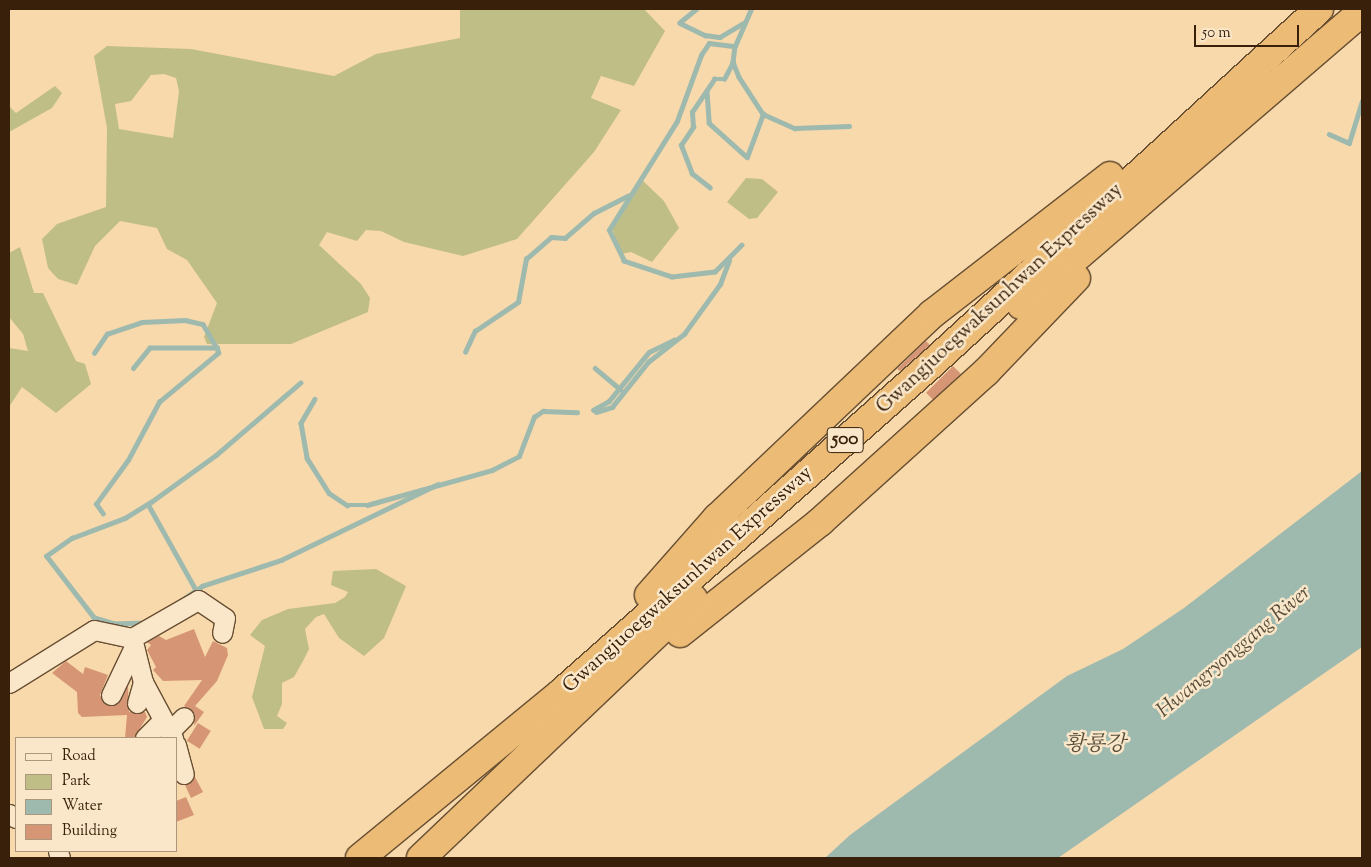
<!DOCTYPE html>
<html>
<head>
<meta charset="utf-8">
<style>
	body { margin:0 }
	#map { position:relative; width:1371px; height:867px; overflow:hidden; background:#f8d9ac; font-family:"Sorts Mill Goudy","Noto Serif KR",serif }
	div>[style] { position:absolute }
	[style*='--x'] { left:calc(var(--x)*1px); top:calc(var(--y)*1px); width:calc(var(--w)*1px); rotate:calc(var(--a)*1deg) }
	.green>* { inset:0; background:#c0be87 }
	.water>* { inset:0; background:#9eb9ae }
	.stream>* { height:4.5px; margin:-2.25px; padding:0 2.25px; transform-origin:2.25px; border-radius:2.25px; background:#9eb9ae }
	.building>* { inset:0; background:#d69675; transform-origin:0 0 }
	.roads { filter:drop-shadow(1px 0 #684e32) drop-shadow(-1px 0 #684e32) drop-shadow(0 1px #684e32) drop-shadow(0 -1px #684e32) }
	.minor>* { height:19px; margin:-9.5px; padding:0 9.5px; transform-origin:9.5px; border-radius:9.5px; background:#fae6c9 }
	.highway>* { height:28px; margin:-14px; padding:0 14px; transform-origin:14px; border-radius:14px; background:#ecbc76 }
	span { translate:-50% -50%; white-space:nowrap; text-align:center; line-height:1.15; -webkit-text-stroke:5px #fae6c9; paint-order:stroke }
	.shield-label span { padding:1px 4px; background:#fae6c9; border:1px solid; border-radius:4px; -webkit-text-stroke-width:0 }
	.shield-label { font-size:19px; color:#38200a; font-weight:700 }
	.street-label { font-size:20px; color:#38200a }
	.water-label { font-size:21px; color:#574e3b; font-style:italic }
	.frame { position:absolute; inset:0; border:10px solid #38200a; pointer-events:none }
	.legend { position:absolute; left:15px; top:737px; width:162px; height:115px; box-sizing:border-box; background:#fae6c9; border:1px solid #ac977d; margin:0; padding:6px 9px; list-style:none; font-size:15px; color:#38200a }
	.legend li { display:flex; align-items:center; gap:10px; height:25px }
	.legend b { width:25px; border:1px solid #ac977d }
	.scale { position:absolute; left:1194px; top:25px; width:105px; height:22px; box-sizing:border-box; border:2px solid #38200a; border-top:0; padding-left:6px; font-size:15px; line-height:18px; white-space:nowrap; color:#38200a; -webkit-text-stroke:4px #fae6c9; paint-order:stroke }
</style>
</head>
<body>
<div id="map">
	<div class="green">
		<div style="clip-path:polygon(evenodd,460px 9px,644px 9px,665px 31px,634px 86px,601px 76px,591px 98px,621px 110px,594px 152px,517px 239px,463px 256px,404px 242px,381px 231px,366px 230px,357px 241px,327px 232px,319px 245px,361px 284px,370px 298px,368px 312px,291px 344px,207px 344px,204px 337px,217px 303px,187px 260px,167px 249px,157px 228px,120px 221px,95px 246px,77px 285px,58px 279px,48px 268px,42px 239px,57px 224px,106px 207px,107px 128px,94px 56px,107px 46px,191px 49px,334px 76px,376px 54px,460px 38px,460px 9px,164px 74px,176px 78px,179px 91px,173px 138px,119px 129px,115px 104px,131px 101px,151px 75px,164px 74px)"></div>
		<div style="clip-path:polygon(55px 86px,62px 93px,52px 108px,9px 132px,9px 106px,16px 113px)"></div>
		<div style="clip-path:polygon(746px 178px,762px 179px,778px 192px,757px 218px,749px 219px,727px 202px)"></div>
		<div style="clip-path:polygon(642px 180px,664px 201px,679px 228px,652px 262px,631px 252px,621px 254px,612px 228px)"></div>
		<div style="clip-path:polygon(20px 247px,34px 293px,43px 293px,76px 361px,85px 364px,91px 384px,56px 413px,22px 387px,9px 407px,9px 348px,28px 351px,23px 334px,9px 317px,9px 253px)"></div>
		<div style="clip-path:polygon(376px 569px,406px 586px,384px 638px,364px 656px,339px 638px,324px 614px,316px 617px,305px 629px,309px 649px,303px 661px,294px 677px,282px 683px,282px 704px,277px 716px,287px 723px,283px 729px,264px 729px,252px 697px,265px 646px,250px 635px,262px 620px,288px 609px,335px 603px,345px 597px,348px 592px,331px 585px,333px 571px)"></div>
	</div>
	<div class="water">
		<div style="clip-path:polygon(1362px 471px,1362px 647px,1058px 858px,825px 858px,850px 835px,1067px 676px,1123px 649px,1184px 608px)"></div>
	</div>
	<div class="stream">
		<div style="--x:697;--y:9;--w:22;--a:141"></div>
		<div style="--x:680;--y:23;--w:28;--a:26"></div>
		<div style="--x:705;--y:35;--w:15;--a:8"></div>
		<div style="--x:720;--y:37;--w:27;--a:-31"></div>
		<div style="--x:735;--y:46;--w:16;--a:97"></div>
		<div style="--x:733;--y:62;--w:16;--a:68"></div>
		<div style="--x:739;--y:77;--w:44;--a:57"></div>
		<div style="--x:763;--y:114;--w:35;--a:24"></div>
		<div style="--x:795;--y:128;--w:54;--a:-2.1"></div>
		<div style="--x:707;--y:91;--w:32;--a:86"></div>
		<div style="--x:709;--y:123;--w:51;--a:41.8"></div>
		<div style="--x:747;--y:157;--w:46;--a:-69.6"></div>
		<div style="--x:1329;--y:134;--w:22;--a:24"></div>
		<div style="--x:1349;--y:143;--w:44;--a:-72.8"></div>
		<div style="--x:710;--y:188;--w:23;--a:-142"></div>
		<div style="--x:692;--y:174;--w:31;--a:-111"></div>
		<div style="--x:681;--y:145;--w:22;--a:-56"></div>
		<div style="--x:693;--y:127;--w:15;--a:-94"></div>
		<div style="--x:692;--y:112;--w:40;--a:-56"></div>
		<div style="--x:714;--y:79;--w:10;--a:0"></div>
		<div style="--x:724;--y:79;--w:19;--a:-62"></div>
		<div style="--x:742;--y:245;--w:38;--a:135"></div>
		<div style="--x:715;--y:272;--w:43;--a:173.4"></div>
		<div style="--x:672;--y:277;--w:51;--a:-161.6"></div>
		<div style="--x:624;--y:261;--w:34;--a:-116"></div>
		<div style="--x:609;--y:230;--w:128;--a:-58"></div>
		<div style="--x:677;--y:121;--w:70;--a:-70"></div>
		<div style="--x:701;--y:55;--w:14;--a:-56"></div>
		<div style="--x:709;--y:43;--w:26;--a:7"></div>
		<div style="--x:735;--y:46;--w:40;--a:-66.6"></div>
		<div style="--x:465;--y:352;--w:23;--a:-65"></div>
		<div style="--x:475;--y:331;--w:52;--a:-34"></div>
		<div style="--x:518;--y:302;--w:44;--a:-79.5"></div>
		<div style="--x:526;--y:259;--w:33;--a:-41"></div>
		<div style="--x:551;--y:237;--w:14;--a:4"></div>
		<div style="--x:565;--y:238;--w:38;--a:-41"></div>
		<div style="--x:594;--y:213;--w:38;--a:-27"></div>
		<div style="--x:94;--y:353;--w:23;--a:-56"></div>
		<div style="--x:107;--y:334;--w:37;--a:-19"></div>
		<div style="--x:142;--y:322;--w:43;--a:-2.7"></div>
		<div style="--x:185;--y:320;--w:18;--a:13"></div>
		<div style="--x:203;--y:324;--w:28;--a:60"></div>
		<div style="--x:595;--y:368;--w:33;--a:40"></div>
		<div style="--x:315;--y:399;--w:28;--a:120"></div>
		<div style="--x:301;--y:423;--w:36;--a:80"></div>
		<div style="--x:307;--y:458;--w:41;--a:57.8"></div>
		<div style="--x:329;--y:493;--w:22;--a:34"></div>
		<div style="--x:347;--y:505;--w:20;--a:0"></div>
		<div style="--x:367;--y:505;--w:130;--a:-15.6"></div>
		<div style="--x:492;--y:470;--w:30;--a:-27"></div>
		<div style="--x:519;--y:456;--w:42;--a:-69"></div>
		<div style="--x:534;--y:417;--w:11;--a:-34"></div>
		<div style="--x:543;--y:411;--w:34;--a:2"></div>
		<div style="--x:593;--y:410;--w:18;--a:-29"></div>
		<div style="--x:609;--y:401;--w:63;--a:-50.8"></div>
		<div style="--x:649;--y:352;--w:28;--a:-26"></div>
		<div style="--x:596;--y:412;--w:17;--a:-17"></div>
		<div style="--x:612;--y:407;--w:58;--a:-51.3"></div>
		<div style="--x:648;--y:362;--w:46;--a:-37.9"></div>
		<div style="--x:684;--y:334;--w:62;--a:-54.2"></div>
		<div style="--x:720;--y:284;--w:25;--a:-69"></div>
		<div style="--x:148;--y:504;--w:98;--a:60.8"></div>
		<div style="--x:103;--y:514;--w:12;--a:-125"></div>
		<div style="--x:96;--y:504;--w:54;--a:-54"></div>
		<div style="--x:128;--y:460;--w:66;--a:-61.9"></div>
		<div style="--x:159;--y:402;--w:77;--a:-39.7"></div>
		<div style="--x:218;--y:353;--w:5;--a:-101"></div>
		<div style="--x:217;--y:348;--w:67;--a:180"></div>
		<div style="--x:150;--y:348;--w:26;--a:129"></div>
		<div style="--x:180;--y:601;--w:27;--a:-34"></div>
		<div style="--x:202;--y:586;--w:83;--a:-18.2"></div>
		<div style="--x:281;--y:560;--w:174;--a:-25.8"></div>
		<div style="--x:144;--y:623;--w:30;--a:178"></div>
		<div style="--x:114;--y:624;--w:21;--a:-163"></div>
		<div style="--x:94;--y:618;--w:78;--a:-127.7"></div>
		<div style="--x:46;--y:556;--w:32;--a:-35"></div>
		<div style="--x:72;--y:538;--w:57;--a:-20.7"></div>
		<div style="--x:125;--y:518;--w:31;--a:-32"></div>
		<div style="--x:151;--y:502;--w:80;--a:-35.9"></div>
		<div style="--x:216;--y:455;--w:111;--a:-40.6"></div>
	</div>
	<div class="building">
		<div style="clip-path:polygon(926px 341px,930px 345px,900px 371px,897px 369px)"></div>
		<div style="left:953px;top:366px;width:11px;height:38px;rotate:45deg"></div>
		<div style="clip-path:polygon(194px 629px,205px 657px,213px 641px,227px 648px,228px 655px,217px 681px,195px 706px,204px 712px,194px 726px,195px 714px,184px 706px,202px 680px,163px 681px,153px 670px,156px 667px,147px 650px,151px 645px,147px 642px,159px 636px,166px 640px)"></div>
		<div style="clip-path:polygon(66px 661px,83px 674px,85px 667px,108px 675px,100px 695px,107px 705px,118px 704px,128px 686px,129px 712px,145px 712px,147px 717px,134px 738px,125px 738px,127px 715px,82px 717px,78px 713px,77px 692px,52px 673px)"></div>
		<div style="left:198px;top:723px;width:15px;height:21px;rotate:32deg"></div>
		<div style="clip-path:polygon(195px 777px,203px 792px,191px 798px,185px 785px)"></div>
		<div style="clip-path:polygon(186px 797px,194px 815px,176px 822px,176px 801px)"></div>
	</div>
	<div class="roads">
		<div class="minor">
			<div style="--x:132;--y:638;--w:45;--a:76"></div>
			<div style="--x:143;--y:682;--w:64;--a:61.8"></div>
			<div style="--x:9;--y:683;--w:100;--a:-31.9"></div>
			<div style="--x:94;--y:630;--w:39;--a:12"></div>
			<div style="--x:132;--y:638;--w:76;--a:-29.9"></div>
			<div style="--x:198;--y:600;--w:32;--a:34"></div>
			<div style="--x:225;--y:618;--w:15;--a:101"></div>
			<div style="--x:111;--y:695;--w:53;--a:-64.4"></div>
			<div style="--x:137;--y:703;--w:22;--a:-74"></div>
			<div style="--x:169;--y:732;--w:21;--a:-45"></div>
			<div style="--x:145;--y:738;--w:25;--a:-45"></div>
			<div style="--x:176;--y:745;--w:30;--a:75"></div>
			<div style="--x:9;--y:814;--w:8;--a:30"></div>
			<div style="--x:58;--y:851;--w:7;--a:74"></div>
		</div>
		<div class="highway">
			<div style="--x:1021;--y:305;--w:450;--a:-40.7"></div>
			<div style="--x:649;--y:595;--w:103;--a:-48.6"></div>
			<div style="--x:717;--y:518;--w:296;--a:-43.5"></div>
			<div style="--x:932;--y:314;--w:225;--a:-37.8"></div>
			<div style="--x:680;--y:633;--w:179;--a:-38.4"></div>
			<div style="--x:820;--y:522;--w:224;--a:-42.1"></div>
			<div style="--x:986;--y:372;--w:130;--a:-46.2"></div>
			<div style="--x:360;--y:858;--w:261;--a:-39.4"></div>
			<div style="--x:562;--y:692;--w:487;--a:-41.6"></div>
			<div style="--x:926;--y:369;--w:533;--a:-42.49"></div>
			<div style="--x:421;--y:858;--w:376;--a:-43.6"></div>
		</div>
	</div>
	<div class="shield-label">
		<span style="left:845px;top:440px">500</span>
	</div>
	<div class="street-label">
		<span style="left:1000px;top:299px;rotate:-43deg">Gwangjuoegwaksunhwan Expressway</span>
		<span style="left:688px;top:580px;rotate:-42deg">Gwangjuoegwaksunhwan Expressway</span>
	</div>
	<div class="water-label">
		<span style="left:1234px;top:652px;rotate:-40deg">Hwangryonggang River</span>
		<span style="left:1095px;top:745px">황룡강</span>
	</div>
	<div class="frame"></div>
	<ul class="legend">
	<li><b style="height:6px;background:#fae6c9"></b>Road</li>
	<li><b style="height:14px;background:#c0be87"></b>Park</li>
	<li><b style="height:14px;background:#9eb9ae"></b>Water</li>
	<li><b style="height:14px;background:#d69675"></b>Building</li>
	</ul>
	<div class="scale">50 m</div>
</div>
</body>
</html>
